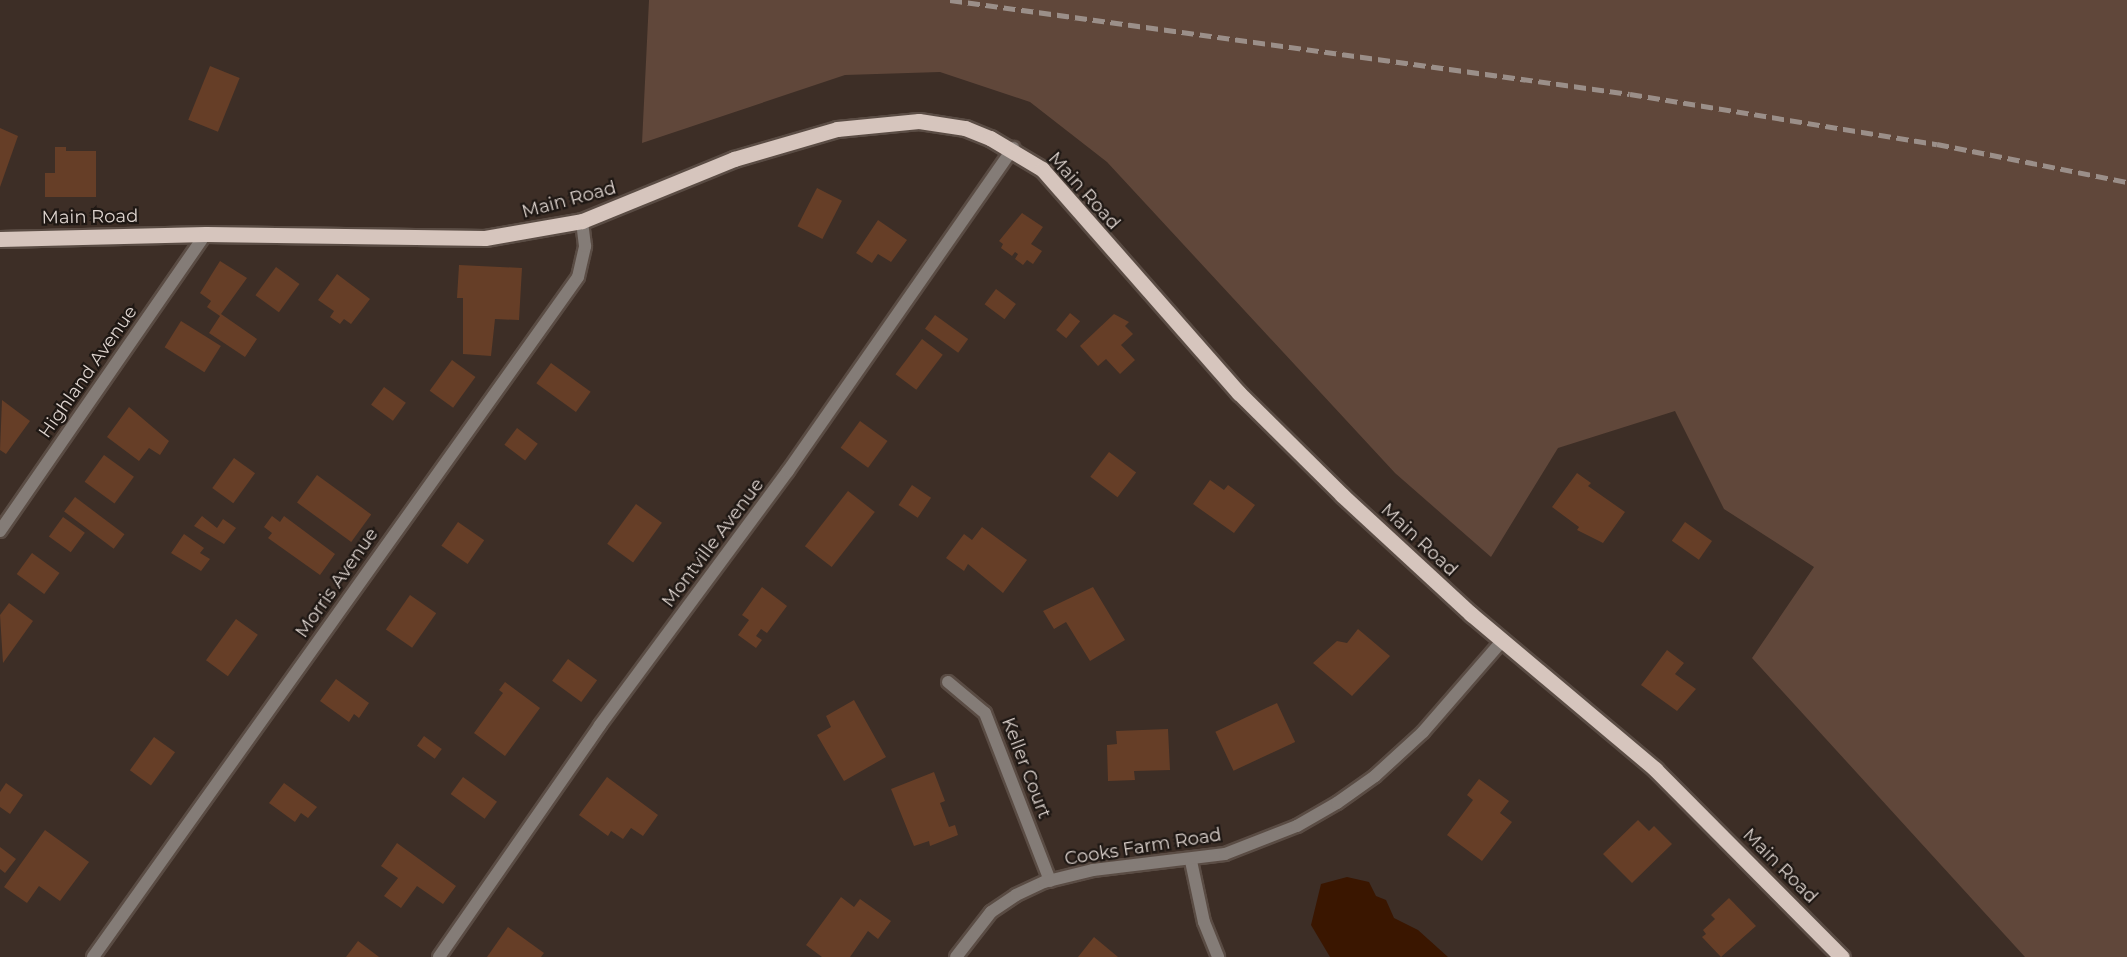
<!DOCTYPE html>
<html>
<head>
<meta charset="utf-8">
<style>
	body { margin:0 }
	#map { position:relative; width:2127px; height:957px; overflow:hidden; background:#3d2e26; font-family:Montserrat,sans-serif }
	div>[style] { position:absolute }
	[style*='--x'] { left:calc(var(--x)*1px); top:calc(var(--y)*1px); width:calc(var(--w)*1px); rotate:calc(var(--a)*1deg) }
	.green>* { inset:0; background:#60473a }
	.water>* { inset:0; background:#3a1600 }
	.building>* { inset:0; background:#663e27; transform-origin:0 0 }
	.roads { filter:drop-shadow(2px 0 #5a4c44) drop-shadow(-2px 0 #5a4c44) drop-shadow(0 2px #5a4c44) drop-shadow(0 -2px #5a4c44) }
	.street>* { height:12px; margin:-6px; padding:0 6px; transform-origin:6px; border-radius:6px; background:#847c77 }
	.primary>* { height:15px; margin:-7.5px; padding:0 7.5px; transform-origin:7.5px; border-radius:7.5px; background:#d6c5bd }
	.rail>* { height:4.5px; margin-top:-2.25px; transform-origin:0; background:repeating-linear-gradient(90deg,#9b8f89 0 12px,transparent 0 18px) }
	span { translate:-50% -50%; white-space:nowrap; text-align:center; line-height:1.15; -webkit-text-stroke:4.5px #1f1814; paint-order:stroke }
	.street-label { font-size:18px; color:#ded4cf }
</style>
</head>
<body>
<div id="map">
	<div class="green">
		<div style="clip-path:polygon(649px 0,2127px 0,2127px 957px,2025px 957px,1752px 658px,1814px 567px,1724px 509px,1675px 411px,1558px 448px,1491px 557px,1395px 473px,1107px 162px,1030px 102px,940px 72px,845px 75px,642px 143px)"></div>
	</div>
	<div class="water">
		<div style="clip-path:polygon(1347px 877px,1369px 882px,1376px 896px,1386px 900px,1394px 918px,1418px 930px,1448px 957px,1330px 957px,1311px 925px,1321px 884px)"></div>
	</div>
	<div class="building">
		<div style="left:210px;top:66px;width:32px;height:58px;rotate:22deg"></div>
		<div style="clip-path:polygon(0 128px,18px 136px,0 187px)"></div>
		<div style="clip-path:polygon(55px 147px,66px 147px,66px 151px,96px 151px,96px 197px,45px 197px,45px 173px,55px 173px)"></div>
		<div style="left:817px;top:188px;width:28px;height:43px;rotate:27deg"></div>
		<div style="clip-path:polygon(1022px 213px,1043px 227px,1031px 244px,1042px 251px,1033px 264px,1027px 260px,1023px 265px,1015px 259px,1018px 254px,1015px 252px,1012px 256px,1001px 248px,1003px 244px,999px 241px)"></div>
		<div style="clip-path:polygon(878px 220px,907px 240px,891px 262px,878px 254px,872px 263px,856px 253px)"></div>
		<div style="clip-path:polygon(220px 261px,247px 278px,221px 314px,257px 339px,245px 357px,209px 333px,220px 316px,207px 307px,211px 301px,200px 293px)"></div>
		<div style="clip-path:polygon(459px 265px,522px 268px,519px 320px,495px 319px,491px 356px,463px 354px,463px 298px,457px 298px)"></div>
		<div style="left:276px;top:267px;width:29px;height:35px;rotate:36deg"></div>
		<div style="clip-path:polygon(337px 274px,370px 299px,351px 324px,344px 319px,340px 324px,330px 317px,334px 311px,318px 300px)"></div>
		<div style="left:996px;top:289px;width:25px;height:19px;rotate:37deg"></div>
		<div style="left:1070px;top:313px;width:13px;height:22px;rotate:39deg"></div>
		<div style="clip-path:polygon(1114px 314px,1129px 322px,1125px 326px,1133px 334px,1121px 345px,1135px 360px,1120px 374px,1106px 359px,1098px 366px,1080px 346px)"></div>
		<div style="left:935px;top:315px;width:41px;height:17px;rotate:36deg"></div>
		<div style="left:181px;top:321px;width:47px;height:31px;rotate:32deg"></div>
		<div style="left:922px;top:339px;width:26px;height:44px;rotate:37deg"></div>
		<div style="left:452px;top:360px;width:29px;height:38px;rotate:36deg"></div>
		<div style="left:551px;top:363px;width:49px;height:25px;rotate:36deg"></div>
		<div style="left:384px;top:387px;width:27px;height:22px;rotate:36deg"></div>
		<div style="clip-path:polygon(2px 400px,30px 421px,6px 454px,0 450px)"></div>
		<div style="clip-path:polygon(129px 407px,169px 441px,160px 455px,149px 448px,139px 461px,107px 437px)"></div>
		<div style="left:860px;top:421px;width:34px;height:33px;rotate:36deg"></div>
		<div style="left:517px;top:428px;width:26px;height:21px;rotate:37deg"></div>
		<div style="left:1109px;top:452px;width:34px;height:31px;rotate:37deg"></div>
		<div style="left:104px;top:455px;width:37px;height:33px;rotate:36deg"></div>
		<div style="left:234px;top:458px;width:26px;height:37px;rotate:36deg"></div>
		<div style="clip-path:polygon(1577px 473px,1591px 483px,1588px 486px,1625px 512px,1603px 543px,1577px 530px,1579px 527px,1552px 507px)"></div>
		<div style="left:317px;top:475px;width:67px;height:34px;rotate:36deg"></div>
		<div style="clip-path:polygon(1210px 480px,1224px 490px,1228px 485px,1255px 505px,1234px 533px,1193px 504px)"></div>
		<div style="left:912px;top:485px;width:23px;height:24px;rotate:34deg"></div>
		<div style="left:848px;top:491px;width:34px;height:70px;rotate:38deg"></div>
		<div style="left:75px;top:497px;width:62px;height:18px;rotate:37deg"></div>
		<div style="left:636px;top:504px;width:32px;height:49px;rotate:36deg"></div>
		<div style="clip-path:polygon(202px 516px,217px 528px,223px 519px,236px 528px,224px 544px,194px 526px)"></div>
		<div style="clip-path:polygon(272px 516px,280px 522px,284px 516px,335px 554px,320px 575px,268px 538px,272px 533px,264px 527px)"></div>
		<div style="left:63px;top:517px;width:27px;height:24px;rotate:36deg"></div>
		<div style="left:458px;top:522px;width:32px;height:29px;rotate:35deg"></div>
		<div style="left:1685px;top:522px;width:33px;height:23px;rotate:35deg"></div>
		<div style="clip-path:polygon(982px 527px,1027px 560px,1003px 593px,968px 564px,964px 571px,946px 558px,964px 534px,972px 540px)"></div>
		<div style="clip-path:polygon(184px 534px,204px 548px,200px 553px,210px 559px,201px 571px,171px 553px)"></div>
		<div style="left:32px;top:553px;width:34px;height:26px;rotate:36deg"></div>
		<div style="clip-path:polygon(762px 587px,787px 606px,767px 633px,761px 629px,756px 636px,762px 640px,756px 648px,738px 635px,749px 620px,742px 615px)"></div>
		<div style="clip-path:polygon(1093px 587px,1125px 640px,1090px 661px,1066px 622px,1054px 629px,1043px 611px)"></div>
		<div style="left:410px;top:595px;width:32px;height:42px;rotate:35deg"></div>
		<div style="clip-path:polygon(9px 603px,33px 621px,3px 663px,0 615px)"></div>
		<div style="left:236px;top:619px;width:27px;height:51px;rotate:36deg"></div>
		<div style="clip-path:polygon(1358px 629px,1390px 656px,1352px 696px,1313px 663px,1337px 641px,1347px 643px)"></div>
		<div style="clip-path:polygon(1667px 650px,1684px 663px,1675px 674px,1696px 689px,1677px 711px,1641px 685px)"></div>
		<div style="left:568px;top:659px;width:36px;height:27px;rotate:36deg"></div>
		<div style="clip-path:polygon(336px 679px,369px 703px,359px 718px,354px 714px,349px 722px,320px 701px)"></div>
		<div style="clip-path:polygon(505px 682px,540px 708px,505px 756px,474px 733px,503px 693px,499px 690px)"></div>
		<div style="clip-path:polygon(854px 700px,886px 757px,844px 781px,817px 735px,831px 727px,826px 716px)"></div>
		<div style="left:1277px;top:703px;width:43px;height:68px;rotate:65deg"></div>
		<div style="clip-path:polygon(1168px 729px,1170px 770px,1134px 771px,1135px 780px,1108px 781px,1107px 745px,1117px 744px,1116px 731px)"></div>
		<div style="left:424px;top:736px;width:22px;height:12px;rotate:36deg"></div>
		<div style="left:154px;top:737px;width:26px;height:41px;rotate:36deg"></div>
		<div style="clip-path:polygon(934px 772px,945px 801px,940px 803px,949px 827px,955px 825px,958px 835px,930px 846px,929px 841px,914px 846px,891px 789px)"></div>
		<div style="left:463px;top:777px;width:42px;height:21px;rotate:36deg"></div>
		<div style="clip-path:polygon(607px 777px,658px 815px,643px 836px,631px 828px,623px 839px,611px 831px,608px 836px,579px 815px)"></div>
		<div style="clip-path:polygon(1479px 779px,1509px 801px,1500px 813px,1512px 822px,1482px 861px,1447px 835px,1473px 800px,1467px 795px)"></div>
		<div style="clip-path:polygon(6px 783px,23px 795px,10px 814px,0 807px,0 792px)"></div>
		<div style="clip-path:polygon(284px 783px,317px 807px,308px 818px,301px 813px,295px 822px,269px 803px)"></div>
		<div style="clip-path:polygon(1638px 820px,1649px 831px,1654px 826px,1672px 844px,1632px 883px,1603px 854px)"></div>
		<div style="clip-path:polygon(45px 830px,89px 862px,60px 901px,39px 886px,27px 903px,4px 887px)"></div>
		<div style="clip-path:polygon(397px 843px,456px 886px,443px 904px,417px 886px,401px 908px,384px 896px,398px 878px,381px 866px)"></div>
		<div style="clip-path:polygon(0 847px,16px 859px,5px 873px,0 869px)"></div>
		<div style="clip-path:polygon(841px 897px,854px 907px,860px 899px,891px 921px,878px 939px,868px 931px,850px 957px,822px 957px,806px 945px)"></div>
		<div style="clip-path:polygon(1729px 898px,1756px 926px,1721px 957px,1702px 937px,1706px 934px,1703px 930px,1715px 919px,1711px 915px)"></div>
		<div style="clip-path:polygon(508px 927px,544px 953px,541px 957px,487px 957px)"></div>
		<div style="clip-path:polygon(1094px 937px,1118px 957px,1078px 957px)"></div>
		<div style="clip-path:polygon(358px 941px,379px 957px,346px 957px)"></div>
	</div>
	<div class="roads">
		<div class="street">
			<div style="--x:0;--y:531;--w:361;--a:-55.3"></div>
			<div style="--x:948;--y:682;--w:48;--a:40"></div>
			<div style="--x:985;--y:713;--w:180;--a:68.8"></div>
			<div style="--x:1191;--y:861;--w:62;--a:78"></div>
			<div style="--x:1204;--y:922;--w:38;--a:68"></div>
			<div style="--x:93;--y:957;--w:835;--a:-54.5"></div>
			<div style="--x:578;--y:277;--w:32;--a:-77"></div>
			<div style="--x:585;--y:246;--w:25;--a:-97"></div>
			<div style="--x:439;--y:957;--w:282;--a:-55.2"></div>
			<div style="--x:600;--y:725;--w:316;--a:-53.5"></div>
			<div style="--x:788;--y:471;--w:394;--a:-55.1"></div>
			<div style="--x:956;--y:957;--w:57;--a:-52.1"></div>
			<div style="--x:991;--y:912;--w:30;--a:-34"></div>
			<div style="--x:1016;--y:895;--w:31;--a:-25"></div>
			<div style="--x:1044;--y:882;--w:50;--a:-13.8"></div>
			<div style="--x:1093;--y:870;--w:133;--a:-6.9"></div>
			<div style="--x:1225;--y:854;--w:77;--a:-21.3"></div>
			<div style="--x:1297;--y:826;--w:46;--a:-29.9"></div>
			<div style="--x:1337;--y:803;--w:47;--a:-35.4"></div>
			<div style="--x:1375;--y:776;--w:65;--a:-42.5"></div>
			<div style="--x:1423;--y:732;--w:122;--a:-49"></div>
		</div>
		<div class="primary">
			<div style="--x:0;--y:239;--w:206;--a:-1.4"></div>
			<div style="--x:206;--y:234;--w:279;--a:0.8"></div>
			<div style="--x:485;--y:238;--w:98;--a:-9.9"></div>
			<div style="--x:582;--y:221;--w:164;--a:-22.2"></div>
			<div style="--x:734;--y:159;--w:107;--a:-16.2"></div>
			<div style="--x:837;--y:129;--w:82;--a:-5.6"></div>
			<div style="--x:919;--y:121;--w:47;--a:8.7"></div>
			<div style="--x:965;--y:128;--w:27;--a:22"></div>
			<div style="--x:990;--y:138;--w:61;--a:30.8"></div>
			<div style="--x:1042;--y:169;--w:298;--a:48.7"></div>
			<div style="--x:1239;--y:393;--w:145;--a:44.7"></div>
			<div style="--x:1342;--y:495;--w:176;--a:42.7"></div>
			<div style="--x:1471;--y:614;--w:241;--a:40.1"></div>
			<div style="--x:1655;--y:769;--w:265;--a:45.2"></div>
		</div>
	</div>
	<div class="rail">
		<div style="--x:950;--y:0;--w:686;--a:7.87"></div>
		<div style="--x:1630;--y:94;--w:311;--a:9.3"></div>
		<div style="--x:1937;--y:144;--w:194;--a:11.3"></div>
	</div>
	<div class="street-label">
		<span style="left:1084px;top:191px;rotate:48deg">Main Road</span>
		<span style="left:569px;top:200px;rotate:-15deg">Main Road</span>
		<span style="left:90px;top:217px;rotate:-1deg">Main Road</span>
		<span style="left:88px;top:372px;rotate:-55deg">Highland Avenue</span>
		<span style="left:1419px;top:540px;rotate:43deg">Main Road</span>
		<span style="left:713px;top:543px;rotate:-53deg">Montville Avenue</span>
		<span style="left:337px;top:583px;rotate:-55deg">Morris Avenue</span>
		<span style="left:1026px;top:768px;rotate:69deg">Keller Court</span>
		<span style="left:1143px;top:847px;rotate:-9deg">Cooks Farm Road</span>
		<span style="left:1780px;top:866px;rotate:45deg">Main Road</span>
	</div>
</div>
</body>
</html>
